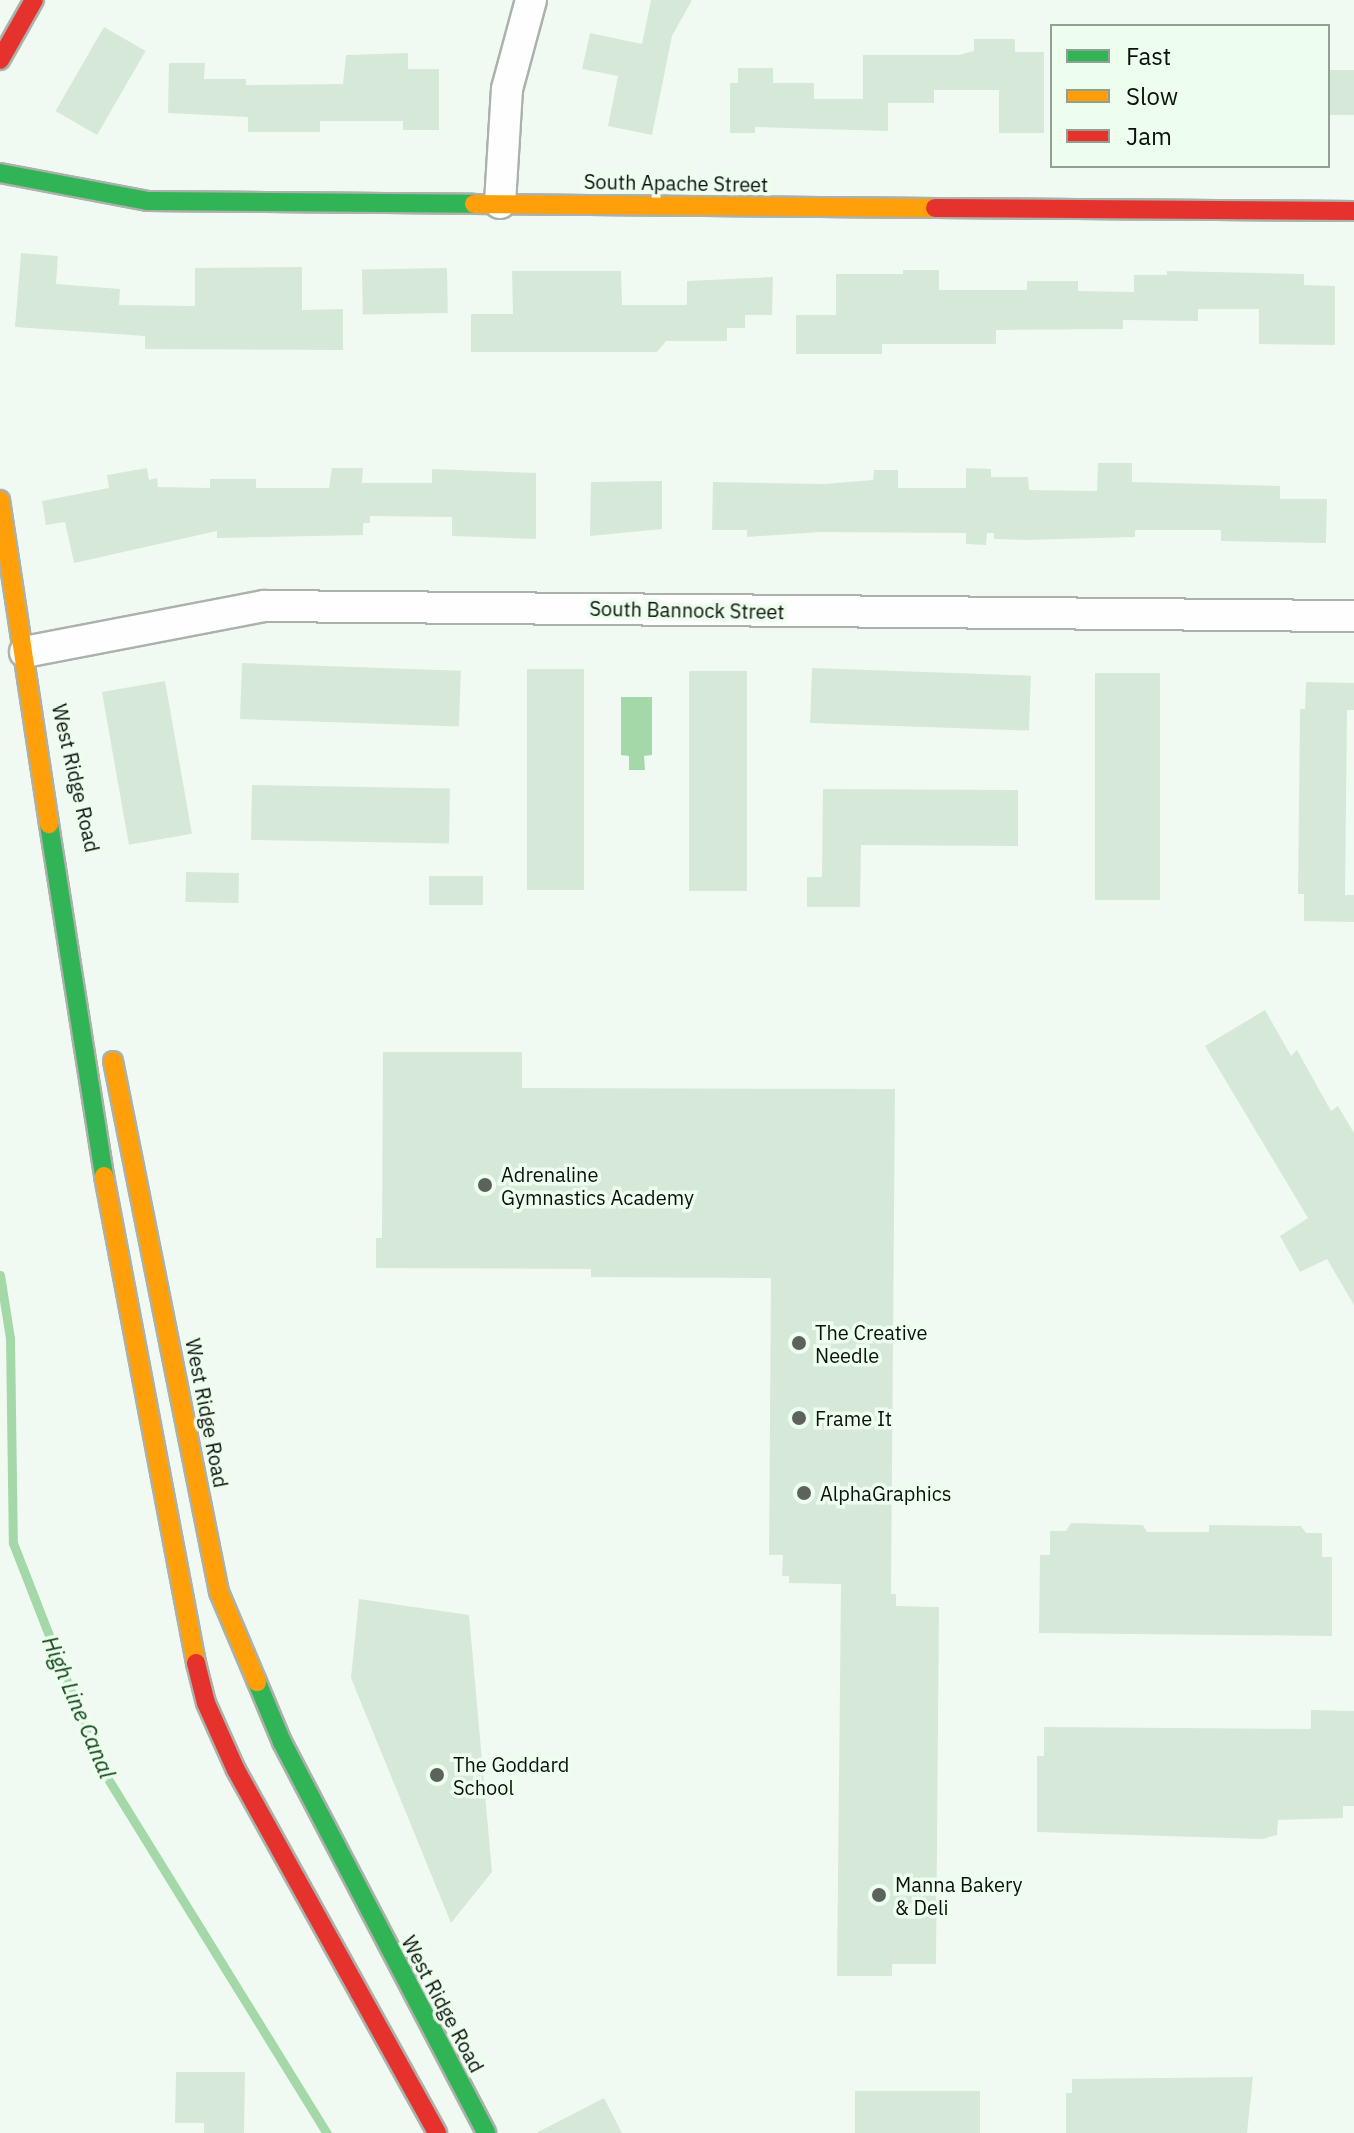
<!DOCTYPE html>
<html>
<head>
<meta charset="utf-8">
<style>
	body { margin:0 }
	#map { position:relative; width:1354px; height:2133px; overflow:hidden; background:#f1faf2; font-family:"IBM Plex Sans",sans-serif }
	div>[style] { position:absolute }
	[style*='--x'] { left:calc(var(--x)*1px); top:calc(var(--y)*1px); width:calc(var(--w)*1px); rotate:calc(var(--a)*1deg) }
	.water>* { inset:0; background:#a4d8a8 }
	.stream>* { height:9px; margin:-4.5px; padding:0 4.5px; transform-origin:4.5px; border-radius:4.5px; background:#a4d8a8 }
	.building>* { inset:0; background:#d6e8d8; transform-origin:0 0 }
	.roads { filter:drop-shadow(2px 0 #abb1ab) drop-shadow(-2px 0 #abb1ab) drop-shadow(0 2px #abb1ab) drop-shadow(0 -2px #abb1ab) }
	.street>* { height:30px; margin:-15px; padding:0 15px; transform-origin:15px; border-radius:15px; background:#fdfefd }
	.fast>* { height:18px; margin:-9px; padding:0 9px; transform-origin:9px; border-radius:9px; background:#30b455 }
	.slow>* { height:18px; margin:-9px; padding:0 9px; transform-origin:9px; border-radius:9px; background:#ff9f0a }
	.jam>* { height:18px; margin:-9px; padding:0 9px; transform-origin:9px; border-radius:9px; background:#e5322d }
	.dots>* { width:22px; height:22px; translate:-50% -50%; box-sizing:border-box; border:4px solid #edfeee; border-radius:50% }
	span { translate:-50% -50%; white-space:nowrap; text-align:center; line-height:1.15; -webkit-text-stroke:7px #edfeee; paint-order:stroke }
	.street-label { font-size:20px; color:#0b110b }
	.poi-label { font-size:20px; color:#0b110b }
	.left { translate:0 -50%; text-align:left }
	.water-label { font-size:22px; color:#11441a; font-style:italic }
	.legend { position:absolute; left:1050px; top:24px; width:280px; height:144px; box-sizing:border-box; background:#edfeee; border:2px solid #939f93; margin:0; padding:10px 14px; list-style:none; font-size:24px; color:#0b110b }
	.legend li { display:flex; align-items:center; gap:16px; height:40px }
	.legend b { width:40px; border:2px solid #939f93 }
</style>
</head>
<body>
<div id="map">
	<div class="water">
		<div style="clip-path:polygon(621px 697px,652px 697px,652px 755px,644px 756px,645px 770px,629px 770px,629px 756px,621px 755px)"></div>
	</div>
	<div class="stream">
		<div style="--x:0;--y:1275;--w:64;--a:81"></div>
		<div style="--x:10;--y:1338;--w:205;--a:89.2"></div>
		<div style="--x:13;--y:1543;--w:239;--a:68.7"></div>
		<div style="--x:100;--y:1766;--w:432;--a:58.3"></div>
	</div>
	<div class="building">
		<div style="clip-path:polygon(651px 0,692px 0,672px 36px,652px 135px,608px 126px,618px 76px,582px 69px,590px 33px,642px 44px)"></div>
		<div style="left:104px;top:27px;width:48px;height:97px;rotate:30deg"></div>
		<div style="clip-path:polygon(974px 39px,1015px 39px,1015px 52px,1044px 52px,1044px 133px,999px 133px,999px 90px,934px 90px,934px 103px,888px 103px,888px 131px,755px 127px,755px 133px,730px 133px,730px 83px,738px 83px,738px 68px,773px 68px,773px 83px,814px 83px,814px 99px,863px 99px,863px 55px,959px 55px,974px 51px)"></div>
		<div style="clip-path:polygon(408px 53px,408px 69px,439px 69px,439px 130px,403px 130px,403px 121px,320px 121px,320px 132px,248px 132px,248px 117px,168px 113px,169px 63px,205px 63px,204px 79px,246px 79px,246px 85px,343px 84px,346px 55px)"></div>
		<div style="left:1328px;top:70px;width:26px;height:45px"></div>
		<div style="clip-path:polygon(21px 253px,58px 256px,56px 284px,120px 289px,119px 305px,195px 306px,195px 268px,302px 267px,302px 310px,343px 309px,343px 350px,145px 349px,145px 336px,15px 327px)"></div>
		<div style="left:447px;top:268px;width:45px;height:85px;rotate:89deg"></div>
		<div style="clip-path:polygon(903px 270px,939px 270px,939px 290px,1027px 290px,1027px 281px,1078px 281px,1078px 291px,1134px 292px,1134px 275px,1167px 275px,1167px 271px,1304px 274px,1304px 285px,1335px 286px,1335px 345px,1259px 344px,1259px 309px,1198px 309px,1198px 321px,1123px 320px,1123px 329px,996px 330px,996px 344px,882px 344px,882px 354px,796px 354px,796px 315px,836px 315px,836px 274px,903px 274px)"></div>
		<div style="clip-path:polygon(512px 271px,621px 271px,622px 305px,687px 305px,687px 281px,773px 277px,772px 315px,745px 315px,745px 328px,727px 328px,727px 341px,666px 341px,657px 352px,471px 352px,471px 314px,513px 314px)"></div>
		<div style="clip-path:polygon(1098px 463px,1132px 463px,1132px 482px,1280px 486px,1280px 499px,1327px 499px,1326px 543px,1221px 541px,1221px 530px,1135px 530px,1135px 537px,1026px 540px,994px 539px,994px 533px,987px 533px,986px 545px,966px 544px,966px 533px,821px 532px,747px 537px,747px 530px,712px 530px,713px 482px,824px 484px,873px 480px,874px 470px,898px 470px,898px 488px,966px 488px,966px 468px,991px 469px,991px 477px,1028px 477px,1029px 490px,1097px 491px)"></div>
		<div style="clip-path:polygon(147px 468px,149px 480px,157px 478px,158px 487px,210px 488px,210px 479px,256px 479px,256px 488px,329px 488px,332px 468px,363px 468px,362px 483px,432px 483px,432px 469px,536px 473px,536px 539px,452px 536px,452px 517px,370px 516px,370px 523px,363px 523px,363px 535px,217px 538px,217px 531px,74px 563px,65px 522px,46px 525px,42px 501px,109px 488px,107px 475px)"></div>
		<div style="clip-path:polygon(662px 481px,662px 529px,590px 536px,591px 482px)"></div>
		<div style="left:242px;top:663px;width:219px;height:56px;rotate:2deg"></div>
		<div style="left:812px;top:668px;width:219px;height:55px;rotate:2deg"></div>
		<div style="left:527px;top:669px;width:57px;height:221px"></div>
		<div style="left:689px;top:671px;width:58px;height:220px"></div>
		<div style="left:1095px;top:673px;width:65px;height:227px"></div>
		<div style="left:165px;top:681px;width:155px;height:64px;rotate:80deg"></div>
		<div style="clip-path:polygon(1306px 682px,1354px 683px,1354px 710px,1347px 710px,1345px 895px,1354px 895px,1354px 922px,1304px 921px,1304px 894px,1298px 894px,1300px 709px,1305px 709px)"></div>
		<div style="left:252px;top:785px;width:198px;height:55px;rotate:1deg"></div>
		<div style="clip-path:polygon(823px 789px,1018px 790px,1018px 846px,861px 845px,860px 907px,807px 907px,807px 877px,822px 877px)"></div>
		<div style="left:186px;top:872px;width:53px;height:30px;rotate:1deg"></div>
		<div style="left:429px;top:876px;width:54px;height:29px"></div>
		<div style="clip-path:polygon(1265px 1010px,1291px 1056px,1297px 1050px,1331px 1111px,1338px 1106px,1354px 1133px,1354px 1305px,1327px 1259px,1300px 1272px,1280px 1236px,1308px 1218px,1205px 1046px)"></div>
		<div style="clip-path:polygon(383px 1052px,522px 1052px,522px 1088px,895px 1089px,891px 1594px,896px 1594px,896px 1606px,939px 1607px,936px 1964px,892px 1964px,892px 1976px,837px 1976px,841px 1584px,789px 1583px,789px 1576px,782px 1576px,783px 1555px,769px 1555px,771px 1278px,591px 1277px,591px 1269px,376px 1268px,376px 1238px,382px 1238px)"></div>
		<div style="clip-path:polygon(1071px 1523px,1143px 1525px,1147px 1532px,1209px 1532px,1209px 1525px,1301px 1526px,1306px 1533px,1322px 1533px,1322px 1557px,1332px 1557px,1332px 1636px,1039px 1633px,1040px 1555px,1050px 1555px,1050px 1531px,1066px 1531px)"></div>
		<div style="clip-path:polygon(359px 1599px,469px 1615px,492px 1872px,451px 1923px,351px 1678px)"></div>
		<div style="clip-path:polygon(1311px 1710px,1354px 1711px,1354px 1806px,1343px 1806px,1343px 1818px,1278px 1820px,1277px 1835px,1262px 1839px,1037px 1832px,1037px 1756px,1044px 1756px,1044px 1727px,1311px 1729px)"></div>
		<div style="clip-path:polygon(176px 2072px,245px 2072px,244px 2133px,204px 2133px,204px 2123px,175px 2123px)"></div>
		<div style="clip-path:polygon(1253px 2077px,1247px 2133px,1066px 2133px,1066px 2093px,1072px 2093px,1072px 2079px)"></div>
		<div style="left:855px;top:2091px;width:125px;height:42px"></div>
		<div style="clip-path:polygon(604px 2098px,622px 2133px,536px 2133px)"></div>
	</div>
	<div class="roads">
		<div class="street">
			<div style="--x:500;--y:203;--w:114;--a:-86.5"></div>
			<div style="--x:507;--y:89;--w:92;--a:-74.9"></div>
			<div style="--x:25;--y:652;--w:243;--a:-10.9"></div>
			<div style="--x:264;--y:606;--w:1090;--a:0.53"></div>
		</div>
		<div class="fast">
			<div style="--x:0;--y:173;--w:151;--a:10.7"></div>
			<div style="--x:148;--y:201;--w:326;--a:0.5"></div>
			<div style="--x:49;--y:824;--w:356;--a:81.1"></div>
			<div style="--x:257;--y:1682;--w:65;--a:67.4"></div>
			<div style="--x:282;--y:1742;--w:441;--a:62.4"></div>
		</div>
		<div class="slow">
			<div style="--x:474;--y:204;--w:461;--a:0.5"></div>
			<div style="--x:0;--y:500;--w:328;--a:81.4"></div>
			<div style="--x:113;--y:1061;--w:541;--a:78.71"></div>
			<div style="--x:219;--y:1592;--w:98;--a:67.1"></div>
			<div style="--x:104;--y:1176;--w:496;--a:79.3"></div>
		</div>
		<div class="jam">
			<div style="--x:0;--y:60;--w:69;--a:-60.5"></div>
			<div style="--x:935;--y:208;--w:419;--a:0.4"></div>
			<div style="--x:196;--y:1663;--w:41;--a:76"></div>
			<div style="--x:206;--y:1703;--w:73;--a:65.9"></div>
			<div style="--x:236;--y:1770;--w:415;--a:61"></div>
		</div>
	</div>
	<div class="dots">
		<div style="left:485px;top:1185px;background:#5c635c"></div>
		<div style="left:799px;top:1343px;background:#5c635c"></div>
		<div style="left:799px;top:1418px;background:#5c635c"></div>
		<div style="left:804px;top:1493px;background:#5c635c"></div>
		<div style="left:437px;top:1775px;background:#5c635c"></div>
		<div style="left:879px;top:1895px;background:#5c635c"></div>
	</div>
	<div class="street-label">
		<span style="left:676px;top:183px;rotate:1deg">South Apache Street</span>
		<span style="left:687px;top:610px;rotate:1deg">South Bannock Street</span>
		<span style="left:76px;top:778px;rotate:77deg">West Ridge Road</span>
		<span style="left:207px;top:1413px;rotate:79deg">West Ridge Road</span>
		<span style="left:443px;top:2004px;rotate:62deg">West Ridge Road</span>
	</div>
	<div class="poi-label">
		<span class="left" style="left:501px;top:1186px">Adrenaline<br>Gymnastics Academy</span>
		<span class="left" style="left:815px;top:1344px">The Creative<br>Needle</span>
		<span class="left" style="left:815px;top:1418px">Frame It</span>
		<span class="left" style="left:820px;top:1493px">AlphaGraphics</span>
		<span class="left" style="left:453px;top:1776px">The Goddard<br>School</span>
		<span class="left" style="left:895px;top:1896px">Manna Bakery<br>&amp; Deli</span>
	</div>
	<div class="water-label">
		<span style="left:79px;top:1707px;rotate:67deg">High Line Canal</span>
	</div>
	<ul class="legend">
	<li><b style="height:10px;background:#30b455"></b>Fast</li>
	<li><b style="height:10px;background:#ff9f0a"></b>Slow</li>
	<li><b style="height:10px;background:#e5322d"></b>Jam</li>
	</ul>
</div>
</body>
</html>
